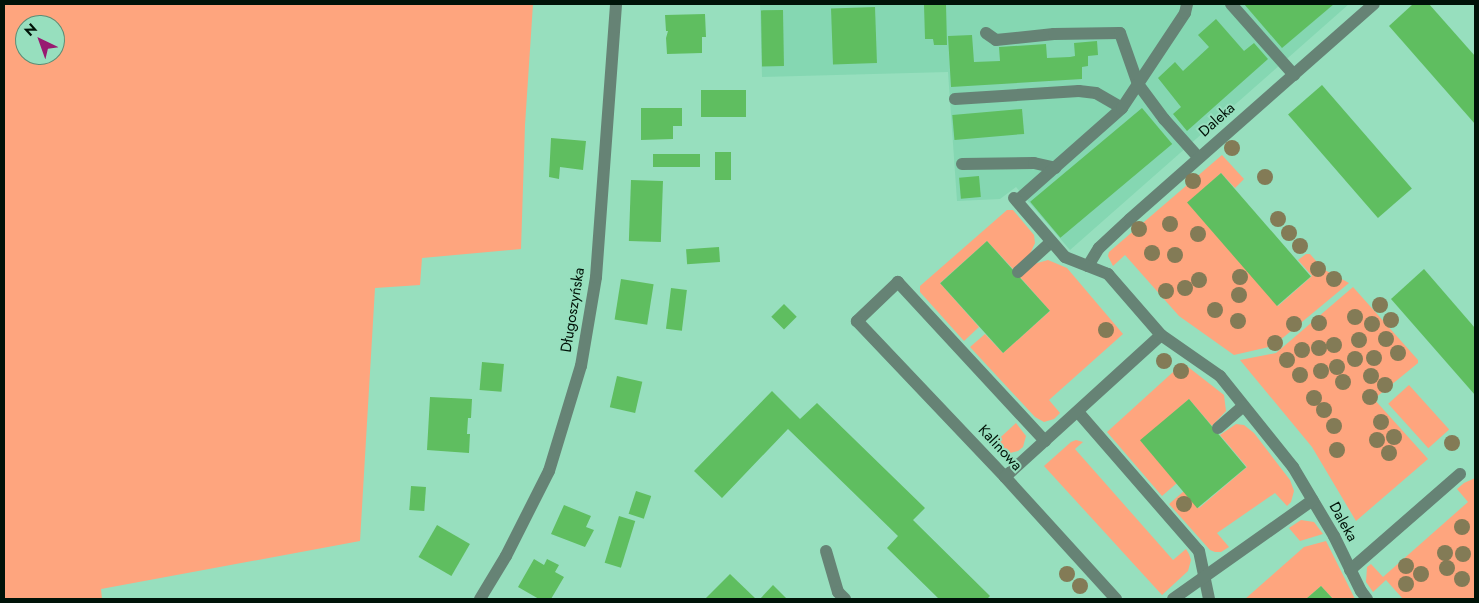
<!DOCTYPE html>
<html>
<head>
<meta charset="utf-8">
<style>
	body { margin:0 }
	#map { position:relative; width:1479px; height:603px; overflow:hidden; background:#97dfbe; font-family:Jost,sans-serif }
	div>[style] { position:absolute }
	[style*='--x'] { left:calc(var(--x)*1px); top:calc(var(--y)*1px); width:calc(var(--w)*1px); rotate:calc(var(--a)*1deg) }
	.built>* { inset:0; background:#85d7b2 }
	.green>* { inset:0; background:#fea57e; transform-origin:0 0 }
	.building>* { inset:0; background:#5fbe60; transform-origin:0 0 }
	.minor>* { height:12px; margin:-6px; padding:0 6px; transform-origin:6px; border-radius:6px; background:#668375 }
	.trees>* { width:16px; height:16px; margin:-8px; border-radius:50%; background:#837b56 }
	span { translate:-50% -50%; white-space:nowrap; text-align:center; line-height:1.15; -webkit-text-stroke:4px #97dfbe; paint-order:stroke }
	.street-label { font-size:15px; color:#001308 }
	.frame { position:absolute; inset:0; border:5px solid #001308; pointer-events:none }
	.north { position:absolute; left:15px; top:15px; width:50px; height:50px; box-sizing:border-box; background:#97dfbe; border:1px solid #5b8d75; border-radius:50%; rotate:318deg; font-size:14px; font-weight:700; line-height:20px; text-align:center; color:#001308 }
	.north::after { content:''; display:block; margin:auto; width:18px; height:22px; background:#981a71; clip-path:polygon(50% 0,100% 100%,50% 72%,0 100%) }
</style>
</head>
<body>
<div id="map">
	<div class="built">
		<div style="clip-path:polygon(760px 4px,1349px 4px,1070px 250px,1016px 187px,1000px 199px,957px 201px,948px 72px,762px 77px)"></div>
	</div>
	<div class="green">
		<div style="clip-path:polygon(evenodd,4px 4px,533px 4px,525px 125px,521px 249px,422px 258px,420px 285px,375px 288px,360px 541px,101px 589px,102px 599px,4px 599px,4px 4px,25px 25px,55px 25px,55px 55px,25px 55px,25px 25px)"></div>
		<div style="clip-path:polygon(1222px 155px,1244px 179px,1235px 188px,1221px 173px,1188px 203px,1278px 306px,1312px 276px,1298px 260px,1306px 254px,1310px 254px,1323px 269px,1349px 283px,1273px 346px,1234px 355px,1179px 316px,1125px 255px,1113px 266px,1108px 256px,1109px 252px)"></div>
		<div style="clip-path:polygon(1007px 210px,1013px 210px,1034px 235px,1035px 243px,1030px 254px,1013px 269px,987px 241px,940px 283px,979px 327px,964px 341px,920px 292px,920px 286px)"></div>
		<div style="clip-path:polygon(1048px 260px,1067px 268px,1123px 334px,1049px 400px,1060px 413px,1054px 419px,1044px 422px,1035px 417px,970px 347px,985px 334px,1003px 353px,1050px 311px,1020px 277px,1034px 264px)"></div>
		<div style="clip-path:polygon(1353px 287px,1418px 360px,1418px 363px,1374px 399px,1428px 459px,1356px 521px,1312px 447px,1240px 360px,1276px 353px)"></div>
		<div style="clip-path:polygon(1183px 363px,1224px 395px,1226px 411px,1212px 426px,1189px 399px,1141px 441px,1177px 483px,1162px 496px,1107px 432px)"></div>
		<div style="left:1409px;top:385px;width:60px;height:28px;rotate:48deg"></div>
		<div style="clip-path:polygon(1016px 423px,1026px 436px,1023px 447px,1018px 451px,1006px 454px,993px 449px,990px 447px)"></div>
		<div style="clip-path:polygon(1236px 424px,1244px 425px,1254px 433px,1290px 480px,1294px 491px,1291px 502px,1287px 506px,1275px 493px,1217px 533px,1229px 547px,1221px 552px,1215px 552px,1210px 550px,1169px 504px,1184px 491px,1199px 508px,1247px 467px,1220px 435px)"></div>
		<div style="clip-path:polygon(1076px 440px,1083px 442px,1075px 449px,1173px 560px,1186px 549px,1189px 554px,1191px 560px,1188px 571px,1162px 595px,1044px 466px,1071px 442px)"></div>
		<div style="clip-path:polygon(1475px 478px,1475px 599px,1403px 599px,1386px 580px,1373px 592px,1366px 582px,1367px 567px,1371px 564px,1383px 577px,1468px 502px,1457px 489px,1464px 483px)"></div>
		<div style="clip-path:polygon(1301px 520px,1314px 522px,1323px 534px,1300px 541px,1289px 528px)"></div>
		<div style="clip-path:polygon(1326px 541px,1355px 599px,1333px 599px,1321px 586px,1306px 599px,1245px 599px,1304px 547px)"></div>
	</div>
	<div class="building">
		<div style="clip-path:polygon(946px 4px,947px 45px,934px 45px,933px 39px,925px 39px,924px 5px)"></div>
		<div style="clip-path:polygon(1244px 4px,1334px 4px,1282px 48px)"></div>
		<div style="clip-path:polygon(1413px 4px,1429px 4px,1475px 56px,1475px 124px,1389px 26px)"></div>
		<div style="left:875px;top:7px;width:56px;height:44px;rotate:88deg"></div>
		<div style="left:783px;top:10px;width:56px;height:22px;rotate:89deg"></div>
		<div style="clip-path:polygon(705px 14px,706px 37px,702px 37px,702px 53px,667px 54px,666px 38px,668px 31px,666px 31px,665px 15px)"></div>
		<div style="clip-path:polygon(1216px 19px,1244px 51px,1254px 43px,1268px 59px,1187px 131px,1173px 114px,1181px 107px,1158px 78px,1175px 62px,1183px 71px,1209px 47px,1198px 35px)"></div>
		<div style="clip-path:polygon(972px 35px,974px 62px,1000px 61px,999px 47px,1046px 44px,1047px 58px,1070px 57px,1075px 56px,1074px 43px,1097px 41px,1098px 55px,1088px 56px,1088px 66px,1082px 67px,1082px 79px,951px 87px,948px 36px)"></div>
		<div style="left:1322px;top:85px;width:137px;height:45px;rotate:49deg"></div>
		<div style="left:746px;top:90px;width:27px;height:45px;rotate:90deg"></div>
		<div style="clip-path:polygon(641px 108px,682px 108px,682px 126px,673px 126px,673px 139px,641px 140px)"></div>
		<div style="left:1142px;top:108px;width:47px;height:146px;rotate:50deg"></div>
		<div style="left:1022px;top:109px;width:25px;height:70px;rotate:85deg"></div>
		<div style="clip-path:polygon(551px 138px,586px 141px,583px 170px,560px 167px,559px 179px,549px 177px)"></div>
		<div style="left:715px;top:152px;width:16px;height:28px"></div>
		<div style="left:653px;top:154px;width:47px;height:13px"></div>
		<div style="left:1221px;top:173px;width:137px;height:45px;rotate:49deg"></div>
		<div style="left:979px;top:176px;width:21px;height:20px;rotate:85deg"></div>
		<div style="left:631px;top:180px;width:32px;height:61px;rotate:2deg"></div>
		<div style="left:987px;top:241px;width:94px;height:63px;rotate:48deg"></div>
		<div style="left:719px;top:247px;width:15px;height:33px;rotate:86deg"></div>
		<div style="clip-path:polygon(1424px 269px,1475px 328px,1475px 395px,1391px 299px)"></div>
		<div style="left:621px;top:279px;width:33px;height:41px;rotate:9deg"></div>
		<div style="left:671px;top:288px;width:16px;height:41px;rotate:7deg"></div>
		<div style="left:784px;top:304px;width:18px;height:18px;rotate:45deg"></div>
		<div style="left:482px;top:362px;width:22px;height:28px;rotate:5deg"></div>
		<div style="left:617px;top:376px;width:26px;height:32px;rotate:13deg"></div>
		<div style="clip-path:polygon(772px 391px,800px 419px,817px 403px,925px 508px,913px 520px,990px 596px,987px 599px,939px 599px,887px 548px,898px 536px,788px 429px,722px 498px,694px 471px)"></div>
		<div style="clip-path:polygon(430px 397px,472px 399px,471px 418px,468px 418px,467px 434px,470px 434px,469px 453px,427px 450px)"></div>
		<div style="left:1189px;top:399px;width:89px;height:64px;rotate:50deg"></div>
		<div style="left:411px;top:486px;width:15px;height:24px;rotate:4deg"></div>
		<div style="left:636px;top:491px;width:16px;height:24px;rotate:18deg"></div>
		<div style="clip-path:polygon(564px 505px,591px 516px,586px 527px,594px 530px,585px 547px,551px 534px)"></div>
		<div style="left:619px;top:516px;width:17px;height:49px;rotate:17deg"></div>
		<div style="left:437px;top:525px;width:38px;height:37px;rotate:30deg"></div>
		<div style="clip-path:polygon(534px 559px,544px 565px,547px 559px,559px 565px,555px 572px,564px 577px,551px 599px,539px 599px,518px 587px)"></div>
		<div style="clip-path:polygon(730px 574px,756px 599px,705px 599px)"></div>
		<div style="clip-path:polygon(773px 585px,787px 599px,760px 599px)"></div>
		<div style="clip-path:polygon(1321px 586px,1333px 599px,1306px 599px)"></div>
	</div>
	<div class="minor">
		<div style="--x:1231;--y:4;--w:95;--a:48.4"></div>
		<div style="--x:986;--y:33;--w:12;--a:35"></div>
		<div style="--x:996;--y:40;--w:58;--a:-5.9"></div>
		<div style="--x:1054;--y:34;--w:66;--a:-0.9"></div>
		<div style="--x:1120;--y:33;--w:54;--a:70.6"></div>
		<div style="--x:1138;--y:84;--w:44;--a:53.4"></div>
		<div style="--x:1164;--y:119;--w:52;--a:48.1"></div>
		<div style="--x:955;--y:99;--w:124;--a:-3.7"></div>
		<div style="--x:1079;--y:91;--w:17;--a:7"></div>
		<div style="--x:1096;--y:93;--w:30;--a:30"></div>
		<div style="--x:962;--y:164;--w:72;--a:-0.8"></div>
		<div style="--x:1034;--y:163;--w:22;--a:13"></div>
		<div style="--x:1017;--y:201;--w:140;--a:-41.5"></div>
		<div style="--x:1122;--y:108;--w:114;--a:-56.4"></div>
		<div style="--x:1185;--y:13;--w:9;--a:-77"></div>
		<div style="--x:1088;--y:266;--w:21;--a:-59"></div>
		<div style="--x:1099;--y:248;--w:42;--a:-43.1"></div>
		<div style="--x:1130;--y:219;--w:325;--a:-41.4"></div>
		<div style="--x:1018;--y:272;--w:45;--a:-42.3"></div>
		<div style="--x:1161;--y:335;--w:72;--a:34.8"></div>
		<div style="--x:1220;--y:376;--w:117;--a:51.3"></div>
		<div style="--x:1293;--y:467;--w:80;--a:59.3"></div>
		<div style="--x:1334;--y:536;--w:61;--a:63.9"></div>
		<div style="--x:1361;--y:591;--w:10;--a:53"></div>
		<div style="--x:1078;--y:412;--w:184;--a:49"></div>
		<div style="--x:1199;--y:551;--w:49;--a:78.2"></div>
		<div style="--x:1218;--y:428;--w:33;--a:-41"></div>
		<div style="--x:1045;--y:441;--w:217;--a:-132.8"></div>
		<div style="--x:898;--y:282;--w:57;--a:136.4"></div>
		<div style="--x:857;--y:321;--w:215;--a:46.5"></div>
		<div style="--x:1005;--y:477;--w:165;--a:47.7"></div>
		<div style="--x:1005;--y:477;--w:211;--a:-42.3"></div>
		<div style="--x:1161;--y:335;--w:81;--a:-131"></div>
		<div style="--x:1108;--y:274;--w:46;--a:-158.4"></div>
		<div style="--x:1065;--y:257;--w:78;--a:-130.8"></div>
		<div style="--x:826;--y:551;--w:43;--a:73.7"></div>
		<div style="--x:838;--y:592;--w:10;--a:45"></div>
		<div style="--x:1350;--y:570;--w:146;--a:-41.1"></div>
		<div style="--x:480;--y:599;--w:50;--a:-58.8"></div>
		<div style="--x:506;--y:556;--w:95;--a:-63.2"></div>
		<div style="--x:549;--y:471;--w:110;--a:-73.1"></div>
		<div style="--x:581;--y:366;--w:90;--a:-80.4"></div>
		<div style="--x:596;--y:277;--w:274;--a:-85.8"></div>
		<div style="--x:1173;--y:599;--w:171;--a:-35.3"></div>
	</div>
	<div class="trees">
		<div style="left:1232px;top:148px"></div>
		<div style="left:1265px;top:177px"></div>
		<div style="left:1193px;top:181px"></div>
		<div style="left:1278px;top:219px"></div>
		<div style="left:1170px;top:224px"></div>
		<div style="left:1139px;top:229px"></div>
		<div style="left:1289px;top:233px"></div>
		<div style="left:1198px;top:234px"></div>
		<div style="left:1300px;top:246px"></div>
		<div style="left:1152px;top:253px"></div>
		<div style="left:1175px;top:255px"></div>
		<div style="left:1318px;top:269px"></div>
		<div style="left:1240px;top:277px"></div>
		<div style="left:1334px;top:279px"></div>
		<div style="left:1199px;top:280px"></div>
		<div style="left:1185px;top:288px"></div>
		<div style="left:1166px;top:291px"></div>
		<div style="left:1239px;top:295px"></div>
		<div style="left:1380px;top:305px"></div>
		<div style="left:1215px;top:310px"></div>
		<div style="left:1355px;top:317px"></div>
		<div style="left:1391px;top:320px"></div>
		<div style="left:1238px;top:321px"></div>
		<div style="left:1319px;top:323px"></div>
		<div style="left:1294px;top:324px"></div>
		<div style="left:1372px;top:324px"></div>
		<div style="left:1106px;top:330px"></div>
		<div style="left:1386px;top:339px"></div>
		<div style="left:1359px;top:340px"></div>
		<div style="left:1275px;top:343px"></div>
		<div style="left:1334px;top:345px"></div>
		<div style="left:1319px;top:348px"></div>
		<div style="left:1302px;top:350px"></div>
		<div style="left:1398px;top:353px"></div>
		<div style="left:1374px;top:358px"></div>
		<div style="left:1355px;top:359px"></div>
		<div style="left:1287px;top:360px"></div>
		<div style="left:1164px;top:361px"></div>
		<div style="left:1337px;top:367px"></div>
		<div style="left:1181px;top:371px"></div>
		<div style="left:1321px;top:371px"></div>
		<div style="left:1300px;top:375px"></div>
		<div style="left:1371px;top:376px"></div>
		<div style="left:1343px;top:382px"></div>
		<div style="left:1385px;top:385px"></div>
		<div style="left:1370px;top:397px"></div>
		<div style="left:1314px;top:398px"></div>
		<div style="left:1324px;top:410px"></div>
		<div style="left:1381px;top:422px"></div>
		<div style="left:1334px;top:426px"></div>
		<div style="left:1394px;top:437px"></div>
		<div style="left:1377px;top:440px"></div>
		<div style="left:1452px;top:443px"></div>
		<div style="left:1337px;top:450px"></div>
		<div style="left:1389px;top:453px"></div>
		<div style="left:1184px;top:504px"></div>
		<div style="left:1462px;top:527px"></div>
		<div style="left:1445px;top:553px"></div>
		<div style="left:1463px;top:554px"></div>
		<div style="left:1406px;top:566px"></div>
		<div style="left:1447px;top:568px"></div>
		<div style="left:1067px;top:574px"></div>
		<div style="left:1421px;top:574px"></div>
		<div style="left:1462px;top:579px"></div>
		<div style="left:1406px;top:584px"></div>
		<div style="left:1080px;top:586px"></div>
	</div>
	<div class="street-label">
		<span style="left:1217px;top:120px;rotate:-42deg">Daleka</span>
		<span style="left:573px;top:310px;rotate:-81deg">Długoszyńska</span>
		<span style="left:1000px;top:448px;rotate:47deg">Kalinowa</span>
		<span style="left:1343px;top:522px;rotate:61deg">Daleka</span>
	</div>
	<div class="frame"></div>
	<div class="north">N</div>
</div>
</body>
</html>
